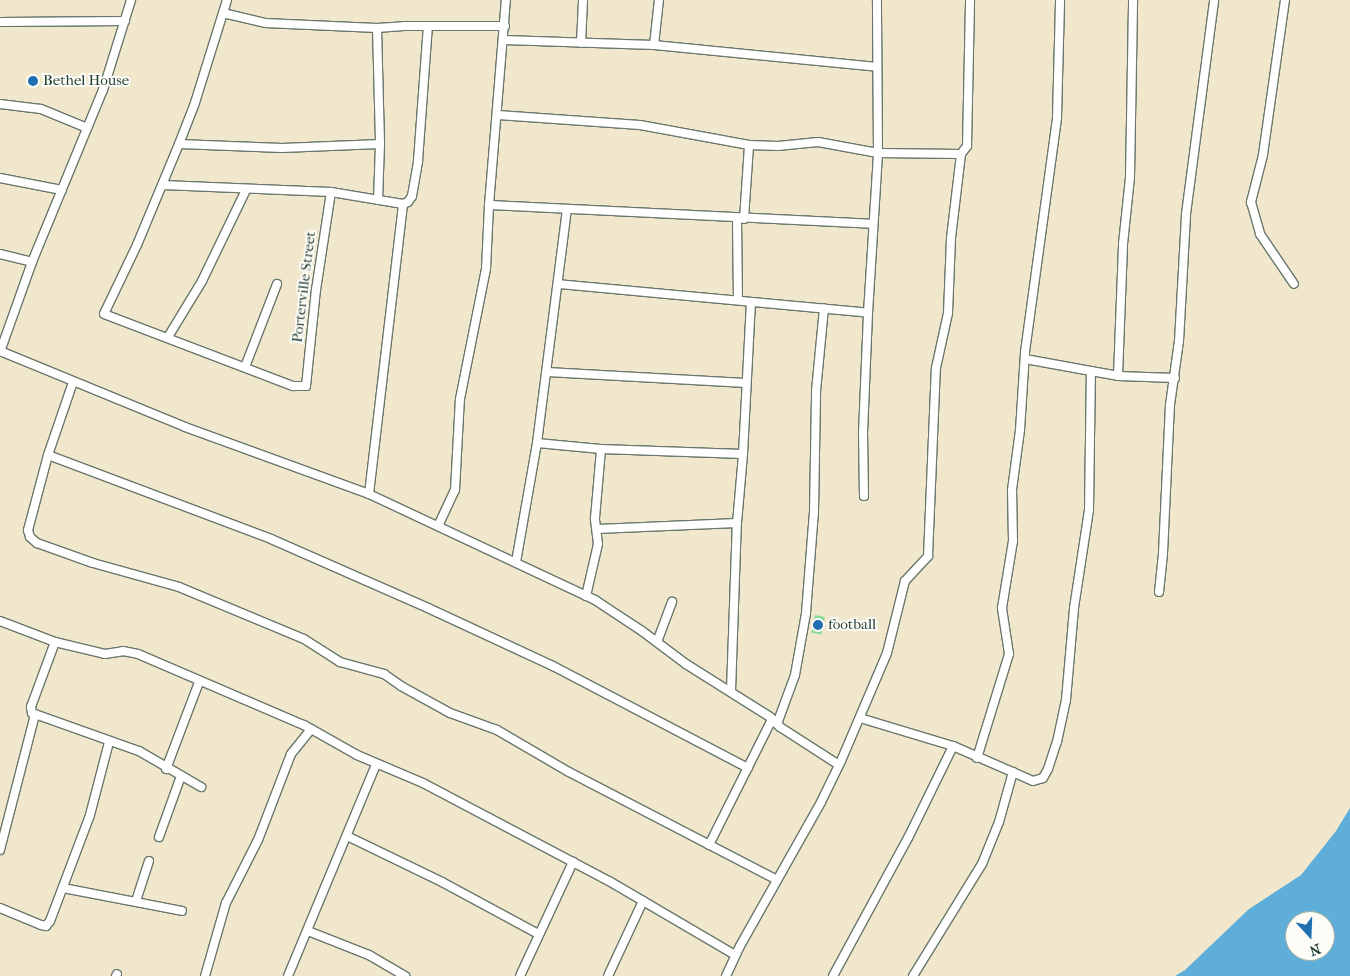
<!DOCTYPE html>
<html>
<head>
<meta charset="utf-8">
<style>
	body { margin:0 }
	#map { position:relative; width:1350px; height:976px; overflow:hidden; background:#f1e7cd; font-family:"IM FELL French Canon",serif }
	div>[style] { position:absolute }
	[style*='--x'] { left:calc(var(--x)*1px); top:calc(var(--y)*1px); width:calc(var(--w)*1px); rotate:calc(var(--a)*1deg) }
	.green>* { inset:0; background:#88d99a; transform-origin:0 0 }
	.water>* { inset:0; background:#5faed9 }
	.roads { filter:drop-shadow(1px 0 #68786a) drop-shadow(-1px 0 #68786a) drop-shadow(0 1px #68786a) drop-shadow(0 -1px #68786a) }
	.minor>* { height:8px; margin:-4px; padding:0 4px; transform-origin:4px; border-radius:4px; background:#fff }
	.dots>* { width:14px; height:14px; translate:-50% -50%; box-sizing:border-box; border:2px solid #fdfcf7; border-radius:50% }
	span { translate:-50% -50%; white-space:nowrap; text-align:center; line-height:1.15; -webkit-text-stroke:4px #fdfcf7; paint-order:stroke }
	.poi-label { font-size:15px; color:#1f3d34 }
	.left { translate:0 -50%; text-align:left }
	.street-label { font-size:15px; color:#1f3d34 }
	.north { position:absolute; left:1285px; top:911px; width:50px; height:50px; box-sizing:border-box; background:#fdfcf7; border:1px solid #a4b0a9; border-radius:50%; rotate:160deg; font-size:14px; font-weight:700; line-height:20px; text-align:center; color:#1f3d34 }
	.north::after { content:''; display:block; margin:auto; width:18px; height:22px; background:#1f6fb2; clip-path:polygon(50% 0,100% 100%,50% 72%,0 100%) }
</style>
</head>
<body>
<div id="map">
	<div class="green">
		<div style="left:815px;top:615px;width:10px;height:18px;rotate:11deg"></div>
	</div>
	<div class="water">
		<div style="clip-path:polygon(evenodd,1350px 808px,1350px 976px,1175px 976px,1185px 970px,1249px 909px,1301px 875px,1336px 831px,1350px 808px,1295px 921px,1325px 921px,1325px 951px,1295px 951px,1295px 921px)"></div>
	</div>
	<div class="roads">
		<div class="minor">
			<div style="--x:227;--y:0;--w:108;--a:107.3"></div>
			<div style="--x:195;--y:103;--w:44;--a:111.3"></div>
			<div style="--x:179;--y:144;--w:109;--a:112.6"></div>
			<div style="--x:137;--y:245;--w:76;--a:115.6"></div>
			<div style="--x:104;--y:314;--w:202;--a:20.9"></div>
			<div style="--x:293;--y:386;--w:13;--a:0"></div>
			<div style="--x:306;--y:386;--w:97;--a:-84.1"></div>
			<div style="--x:316;--y:290;--w:99;--a:-81.3"></div>
			<div style="--x:1285;--y:0;--w:157;--a:98.1"></div>
			<div style="--x:1263;--y:155;--w:49;--a:104.3"></div>
			<div style="--x:1251;--y:202;--w:33;--a:74"></div>
			<div style="--x:1260;--y:234;--w:60;--a:55.8"></div>
			<div style="--x:223;--y:13;--w:43;--a:13.4"></div>
			<div style="--x:265;--y:23;--w:112;--a:2.6"></div>
			<div style="--x:377;--y:28;--w:27;--a:-4"></div>
			<div style="--x:404;--y:26;--w:101;--a:0"></div>
			<div style="--x:0;--y:22;--w:125;--a:-0.5"></div>
			<div style="--x:377;--y:28;--w:116;--a:88.5"></div>
			<div style="--x:380;--y:144;--w:56;--a:92"></div>
			<div style="--x:504;--y:40;--w:150;--a:1.9"></div>
			<div style="--x:654;--y:45;--w:224;--a:5.6"></div>
			<div style="--x:581;--y:43;--w:43;--a:-87.3"></div>
			<div style="--x:654;--y:45;--w:45;--a:-83.7"></div>
			<div style="--x:0;--y:104;--w:41;--a:7"></div>
			<div style="--x:41;--y:109;--w:50;--a:22.4"></div>
			<div style="--x:498;--y:115;--w:142;--a:4"></div>
			<div style="--x:640;--y:125;--w:111;--a:10.4"></div>
			<div style="--x:749;--y:145;--w:29;--a:2"></div>
			<div style="--x:778;--y:146;--w:40;--a:-5.7"></div>
			<div style="--x:818;--y:142;--w:61;--a:10.4"></div>
			<div style="--x:878;--y:153;--w:83;--a:0.7"></div>
			<div style="--x:961;--y:154;--w:10;--a:-53"></div>
			<div style="--x:967;--y:146;--w:146;--a:-88.8"></div>
			<div style="--x:179;--y:144;--w:103;--a:2.2"></div>
			<div style="--x:282;--y:148;--w:98;--a:-2.3"></div>
			<div style="--x:0;--y:178;--w:63;--a:11"></div>
			<div style="--x:163;--y:185;--w:168;--a:2.4"></div>
			<div style="--x:331;--y:192;--w:73;--a:9.5"></div>
			<div style="--x:403;--y:204;--w:5;--a:-22"></div>
			<div style="--x:408;--y:202;--w:7;--a:-56"></div>
			<div style="--x:412;--y:196;--w:36;--a:-80"></div>
			<div style="--x:418;--y:161;--w:135;--a:-85.8"></div>
			<div style="--x:489;--y:205;--w:384;--a:2.8"></div>
			<div style="--x:737;--y:219;--w:80;--a:89.3"></div>
			<div style="--x:744;--y:219;--w:74;--a:-86.1"></div>
			<div style="--x:0;--y:254;--w:33;--a:14"></div>
			<div style="--x:558;--y:284;--w:311;--a:5.3"></div>
			<div style="--x:868;--y:313;--w:160;--a:-86.4"></div>
			<div style="--x:878;--y:153;--w:153;--a:-90.4"></div>
			<div style="--x:168;--y:337;--w:66;--a:-58.7"></div>
			<div style="--x:202;--y:281;--w:101;--a:-64.2"></div>
			<div style="--x:0;--y:351;--w:200;--a:22.3"></div>
			<div style="--x:185;--y:427;--w:196;--a:20"></div>
			<div style="--x:369;--y:494;--w:250;--a:25.1"></div>
			<div style="--x:595;--y:600;--w:56;--a:33.4"></div>
			<div style="--x:642;--y:631;--w:55;--a:36.9"></div>
			<div style="--x:686;--y:664;--w:99;--a:32.2"></div>
			<div style="--x:770;--y:717;--w:14;--a:45"></div>
			<div style="--x:780;--y:727;--w:70;--a:32.8"></div>
			<div style="--x:0;--y:352;--w:96;--a:-70.4"></div>
			<div style="--x:32;--y:262;--w:186;--a:-67.6"></div>
			<div style="--x:103;--y:90;--w:94;--a:-72.7"></div>
			<div style="--x:245;--y:367;--w:89;--a:-68.9"></div>
			<div style="--x:1091;--y:371;--w:27;--a:10"></div>
			<div style="--x:1118;--y:376;--w:57;--a:2"></div>
			<div style="--x:547;--y:372;--w:199;--a:3.2"></div>
			<div style="--x:1118;--y:376;--w:132;--a:-87.8"></div>
			<div style="--x:1123;--y:244;--w:67;--a:-84"></div>
			<div style="--x:1130;--y:177;--w:177;--a:-89"></div>
			<div style="--x:73;--y:382;--w:77;--a:108.9"></div>
			<div style="--x:48;--y:455;--w:78;--a:104.9"></div>
			<div style="--x:28;--y:530;--w:7;--a:74"></div>
			<div style="--x:30;--y:537;--w:9;--a:41"></div>
			<div style="--x:37;--y:543;--w:59;--a:19.7"></div>
			<div style="--x:93;--y:563;--w:89;--a:15.6"></div>
			<div style="--x:179;--y:587;--w:135;--a:22.6"></div>
			<div style="--x:304;--y:639;--w:43;--a:32.6"></div>
			<div style="--x:340;--y:662;--w:46;--a:15.3"></div>
			<div style="--x:384;--y:674;--w:21;--a:35"></div>
			<div style="--x:401;--y:686;--w:56;--a:28.9"></div>
			<div style="--x:450;--y:713;--w:50;--a:19.9"></div>
			<div style="--x:497;--y:730;--w:83;--a:30.3"></div>
			<div style="--x:569;--y:772;--w:234;--a:27.4"></div>
			<div style="--x:537;--y:443;--w:64;--a:5.4"></div>
			<div style="--x:601;--y:449;--w:142;--a:2"></div>
			<div style="--x:743;--y:454;--w:152;--a:-87"></div>
			<div style="--x:48;--y:455;--w:238;--a:20.6"></div>
			<div style="--x:271;--y:539;--w:171;--a:23.7"></div>
			<div style="--x:428;--y:608;--w:138;--a:24.9"></div>
			<div style="--x:553;--y:666;--w:220;--a:27.6"></div>
			<div style="--x:369;--y:494;--w:292;--a:-83.3"></div>
			<div style="--x:864;--y:496;--w:63;--a:-90.9"></div>
			<div style="--x:863;--y:433;--w:120;--a:-87.6"></div>
			<div style="--x:439;--y:524;--w:38;--a:-65"></div>
			<div style="--x:455;--y:490;--w:91;--a:-86.9"></div>
			<div style="--x:460;--y:399;--w:133;--a:-78.7"></div>
			<div style="--x:486;--y:269;--w:64;--a:-87.3"></div>
			<div style="--x:489;--y:205;--w:206;--a:-85.3"></div>
			<div style="--x:597;--y:529;--w:140;--a:-2.5"></div>
			<div style="--x:516;--y:562;--w:121;--a:-80"></div>
			<div style="--x:537;--y:443;--w:236;--a:-82.7"></div>
			<div style="--x:1159;--y:592;--w:39;--a:-84"></div>
			<div style="--x:1163;--y:553;--w:148;--a:-87.3"></div>
			<div style="--x:1170;--y:405;--w:65;--a:-82"></div>
			<div style="--x:1179;--y:341;--w:127;--a:-86.8"></div>
			<div style="--x:1186;--y:214;--w:216;--a:-82.5"></div>
			<div style="--x:586;--y:596;--w:53;--a:-77"></div>
			<div style="--x:598;--y:544;--w:26;--a:-97"></div>
			<div style="--x:595;--y:518;--w:69;--a:-85"></div>
			<div style="--x:0;--y:621;--w:59;--a:20.9"></div>
			<div style="--x:55;--y:642;--w:51;--a:13.5"></div>
			<div style="--x:105;--y:654;--w:18;--a:-9"></div>
			<div style="--x:123;--y:651;--w:15;--a:11"></div>
			<div style="--x:138;--y:654;--w:181;--a:23.2"></div>
			<div style="--x:304;--y:725;--w:61;--a:29.5"></div>
			<div style="--x:357;--y:755;--w:72;--a:23"></div>
			<div style="--x:423;--y:783;--w:210;--a:27.8"></div>
			<div style="--x:609;--y:881;--w:146;--a:30.4"></div>
			<div style="--x:55;--y:642;--w:69;--a:110.3"></div>
			<div style="--x:31;--y:707;--w:6;--a:81"></div>
			<div style="--x:32;--y:713;--w:114;--a:19.6"></div>
			<div style="--x:139;--y:751;--w:72;--a:30.1"></div>
			<div style="--x:657;--y:642;--w:43;--a:-69.4"></div>
			<div style="--x:731;--y:691;--w:168;--a:-88"></div>
			<div style="--x:737;--y:523;--w:69;--a:-85"></div>
			<div style="--x:860;--y:718;--w:97;--a:16.8"></div>
			<div style="--x:953;--y:746;--w:87;--a:23.6"></div>
			<div style="--x:1033;--y:781;--w:10;--a:-17"></div>
			<div style="--x:1043;--y:778;--w:10;--a:-61"></div>
			<div style="--x:1048;--y:769;--w:28;--a:-72"></div>
			<div style="--x:1057;--y:742;--w:43;--a:-77.9"></div>
			<div style="--x:1066;--y:700;--w:92;--a:-85"></div>
			<div style="--x:1074;--y:608;--w:99;--a:-81.3"></div>
			<div style="--x:1089;--y:510;--w:139;--a:-89.2"></div>
			<div style="--x:1091;--y:371;--w:67;--a:-169.7"></div>
			<div style="--x:777;--y:724;--w:52;--a:-69.8"></div>
			<div style="--x:795;--y:675;--w:63;--a:-79.9"></div>
			<div style="--x:806;--y:613;--w:102;--a:-85.5"></div>
			<div style="--x:814;--y:511;--w:120;--a:-89"></div>
			<div style="--x:816;--y:391;--w:83;--a:-84.5"></div>
			<div style="--x:977;--y:758;--w:109;--a:-72.9"></div>
			<div style="--x:1009;--y:654;--w:47;--a:-98.7"></div>
			<div style="--x:1002;--y:608;--w:68;--a:-80.7"></div>
			<div style="--x:1013;--y:541;--w:51;--a:-91.1"></div>
			<div style="--x:1012;--y:490;--w:61;--a:-82.4"></div>
			<div style="--x:1020;--y:430;--w:78;--a:-86.3"></div>
			<div style="--x:1025;--y:352;--w:237;--a:-82.2"></div>
			<div style="--x:1057;--y:117;--w:117;--a:-88.5"></div>
			<div style="--x:166;--y:769;--w:93;--a:-69.2"></div>
			<div style="--x:347;--y:836;--w:106;--a:25.8"></div>
			<div style="--x:442;--y:882;--w:109;--a:28.4"></div>
			<div style="--x:159;--y:837;--w:65;--a:-70.2"></div>
			<div style="--x:709;--y:845;--w:141;--a:-63.4"></div>
			<div style="--x:0;--y:850;--w:139;--a:-75.5"></div>
			<div style="--x:63;--y:888;--w:121;--a:10.9"></div>
			<div style="--x:136;--y:901;--w:42;--a:-72"></div>
			<div style="--x:0;--y:908;--w:44;--a:22.5"></div>
			<div style="--x:41;--y:925;--w:5;--a:11"></div>
			<div style="--x:46;--y:926;--w:6;--a:-51"></div>
			<div style="--x:50;--y:921;--w:113;--a:-69.3"></div>
			<div style="--x:90;--y:815;--w:75;--a:-75.4"></div>
			<div style="--x:308;--y:931;--w:66;--a:21.5"></div>
			<div style="--x:369;--y:955;--w:42;--a:30.3"></div>
			<div style="--x:116;--y:976;--w:2;--a:-63"></div>
			<div style="--x:205;--y:976;--w:76;--a:-74"></div>
			<div style="--x:226;--y:903;--w:71;--a:-63.1"></div>
			<div style="--x:258;--y:840;--w:92;--a:-69"></div>
			<div style="--x:291;--y:754;--w:32;--a:-51"></div>
			<div style="--x:288;--y:976;--w:229;--a:-67.4"></div>
			<div style="--x:520;--y:976;--w:126;--a:-65.1"></div>
			<div style="--x:608;--y:976;--w:83;--a:-65"></div>
			<div style="--x:726;--y:976;--w:33;--a:-65"></div>
			<div style="--x:740;--y:946;--w:165;--a:-60.6"></div>
			<div style="--x:821;--y:802;--w:46;--a:-64"></div>
			<div style="--x:841;--y:761;--w:117;--a:-66.9"></div>
			<div style="--x:887;--y:653;--w:74;--a:-76"></div>
			<div style="--x:905;--y:581;--w:34;--a:-47"></div>
			<div style="--x:928;--y:556;--w:188;--a:-87.6"></div>
			<div style="--x:936;--y:368;--w:56;--a:-77.7"></div>
			<div style="--x:948;--y:313;--w:75;--a:-87.7"></div>
			<div style="--x:951;--y:238;--w:85;--a:-83.2"></div>
			<div style="--x:833;--y:976;--w:157;--a:-61.5"></div>
			<div style="--x:908;--y:838;--w:102;--a:-63.9"></div>
			<div style="--x:913;--y:976;--w:132;--a:-58.4"></div>
			<div style="--x:982;--y:864;--w:45;--a:-68"></div>
			<div style="--x:999;--y:822;--w:52;--a:-74.4"></div>
		</div>
	</div>
	<div class="dots">
		<div style="left:33px;top:81px;background:#1f6fb2"></div>
		<div style="left:818px;top:625px;background:#1f6fb2"></div>
	</div>
	<div class="poi-label">
		<span class="left" style="left:43px;top:81px">Bethel House</span>
		<span class="left" style="left:828px;top:625px">football</span>
	</div>
	<div class="street-label">
		<span style="left:304px;top:287px;rotate:-83deg">Porterville Street</span>
	</div>
	<div class="north">N</div>
</div>
</body>
</html>
